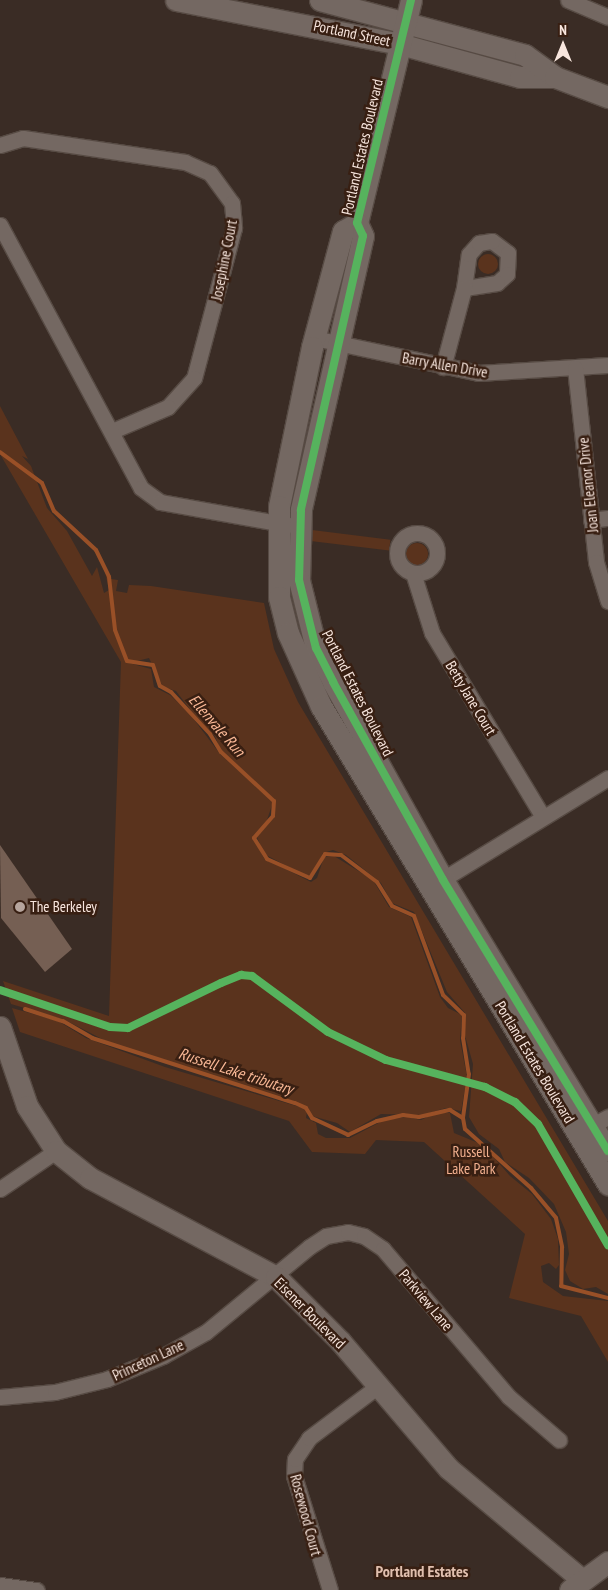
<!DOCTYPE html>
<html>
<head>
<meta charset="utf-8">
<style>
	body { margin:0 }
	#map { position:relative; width:608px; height:1590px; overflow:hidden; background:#3a2c25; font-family:"PT Sans Narrow",sans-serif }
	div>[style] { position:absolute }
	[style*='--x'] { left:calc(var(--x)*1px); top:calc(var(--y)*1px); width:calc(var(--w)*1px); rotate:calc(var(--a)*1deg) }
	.green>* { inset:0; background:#5a331d; transform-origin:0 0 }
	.round { border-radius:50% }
	.stream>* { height:4px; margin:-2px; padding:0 2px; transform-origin:2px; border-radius:2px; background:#995027 }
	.building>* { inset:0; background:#755f53 }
	.roads { filter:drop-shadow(1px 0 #574b44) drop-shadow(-1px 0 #574b44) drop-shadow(0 1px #574b44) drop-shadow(0 -1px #574b44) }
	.street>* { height:15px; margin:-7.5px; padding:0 7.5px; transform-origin:7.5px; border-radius:7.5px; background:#746862 }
	.street>.ring { margin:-7.5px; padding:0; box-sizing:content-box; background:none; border:15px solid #746862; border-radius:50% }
	.secondary>* { height:21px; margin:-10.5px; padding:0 10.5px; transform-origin:10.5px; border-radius:10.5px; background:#746862 }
	.cycleway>* { height:8px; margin:-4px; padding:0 4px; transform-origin:4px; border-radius:4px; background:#56b35d }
	.dots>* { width:14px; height:14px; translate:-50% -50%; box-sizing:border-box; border:2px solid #381f12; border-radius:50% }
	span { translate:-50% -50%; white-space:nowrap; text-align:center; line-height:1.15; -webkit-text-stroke:5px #381f12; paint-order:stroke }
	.street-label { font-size:15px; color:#f8e6de }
	.poi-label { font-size:15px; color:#f8e6de }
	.left { translate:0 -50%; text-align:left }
	.park-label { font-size:15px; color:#f3b190 }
	.water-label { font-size:16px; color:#f9b896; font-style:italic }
	.neighbourhood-label { font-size:16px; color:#e0bfae; font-weight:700 }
	.north { position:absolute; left:538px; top:20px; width:50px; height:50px; -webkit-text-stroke:4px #381f12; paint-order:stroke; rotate:0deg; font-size:14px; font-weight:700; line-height:20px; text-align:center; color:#f8e6de }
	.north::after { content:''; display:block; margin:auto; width:18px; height:22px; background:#f8e6de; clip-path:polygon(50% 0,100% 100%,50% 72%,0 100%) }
</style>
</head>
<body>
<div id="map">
	<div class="green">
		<div class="round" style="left:478px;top:254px;width:20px;height:20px"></div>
		<div style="clip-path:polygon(0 406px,28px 459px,22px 456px,31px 466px,47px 508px,67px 531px,92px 576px,97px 567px,104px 593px,109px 590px,102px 558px,111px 579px,118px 580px,116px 591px,127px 593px,129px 585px,151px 586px,264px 603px,274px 649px,298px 702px,608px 1221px,608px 1294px,596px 1287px,583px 1289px,570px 1281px,565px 1270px,569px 1254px,566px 1232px,554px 1204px,529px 1178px,505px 1162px,499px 1149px,479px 1134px,469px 1117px,473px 1064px,464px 1032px,466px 1014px,447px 992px,414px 912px,392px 903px,381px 883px,346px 855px,333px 850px,323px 853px,312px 874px,306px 876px,264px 854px,257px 837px,274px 816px,275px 800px,220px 749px,215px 736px,201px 724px,176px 691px,163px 687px,149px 658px,129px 663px,151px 669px,154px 687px,170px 695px,189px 713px,220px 754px,273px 802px,265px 826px,253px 837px,264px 858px,311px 882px,317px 878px,324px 857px,334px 856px,373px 880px,389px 907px,411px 917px,440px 997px,448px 1008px,462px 1015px,460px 1040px,467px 1077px,461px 1111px,446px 1108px,422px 1115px,381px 1114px,350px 1132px,337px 1123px,312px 1116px,308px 1108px,294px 1101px,217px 1080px,106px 1041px,65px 1020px,11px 1004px,3px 981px,109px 1016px,121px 662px,0 454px)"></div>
		<div style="left:312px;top:530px;width:79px;height:11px;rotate:7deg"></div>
		<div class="round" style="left:406px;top:543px;width:22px;height:22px"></div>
		<div style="clip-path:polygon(12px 1008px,58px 1021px,86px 1038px,165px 1067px,303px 1108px,307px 1111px,306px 1118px,316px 1123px,318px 1134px,326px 1138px,350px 1138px,384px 1120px,407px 1117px,421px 1120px,435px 1113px,450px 1113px,454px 1133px,483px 1145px,510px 1176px,532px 1194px,551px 1219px,558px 1239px,559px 1265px,556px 1269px,549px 1263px,541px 1266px,543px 1282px,563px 1296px,608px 1301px,608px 1362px,581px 1316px,509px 1298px,525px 1234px,424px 1142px,376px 1140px,365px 1154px,312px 1152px,289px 1121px,20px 1032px)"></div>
	</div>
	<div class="stream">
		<div style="--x:0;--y:452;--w:52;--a:36.4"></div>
		<div style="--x:42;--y:483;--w:30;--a:67"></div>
		<div style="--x:54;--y:511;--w:57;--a:42.9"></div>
		<div style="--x:96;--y:550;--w:30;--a:64"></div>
		<div style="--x:109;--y:577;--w:53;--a:83.5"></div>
		<div style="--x:115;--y:630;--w:33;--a:69"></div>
		<div style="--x:127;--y:661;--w:26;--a:9"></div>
		<div style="--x:153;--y:665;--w:22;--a:72"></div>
		<div style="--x:160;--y:686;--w:13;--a:29"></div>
		<div style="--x:171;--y:692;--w:57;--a:47.1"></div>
		<div style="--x:210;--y:734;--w:21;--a:59"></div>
		<div style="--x:221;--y:752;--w:72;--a:42.8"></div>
		<div style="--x:274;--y:801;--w:15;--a:94"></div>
		<div style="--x:273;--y:816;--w:29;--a:131"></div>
		<div style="--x:254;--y:838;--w:25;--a:58"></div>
		<div style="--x:267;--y:859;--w:47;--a:23.8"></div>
		<div style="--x:310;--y:878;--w:28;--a:-58"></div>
		<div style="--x:325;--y:854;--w:16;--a:4"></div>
		<div style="--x:341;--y:855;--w:45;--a:36.9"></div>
		<div style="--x:377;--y:882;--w:28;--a:58"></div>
		<div style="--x:392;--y:906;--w:24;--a:24"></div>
		<div style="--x:414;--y:916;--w:84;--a:69.8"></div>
		<div style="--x:443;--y:995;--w:29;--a:44"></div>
		<div style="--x:464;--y:1015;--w:23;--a:92"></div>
		<div style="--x:463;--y:1038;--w:36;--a:81"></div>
		<div style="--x:469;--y:1074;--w:44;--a:97.8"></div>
		<div style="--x:463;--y:1118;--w:11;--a:80"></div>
		<div style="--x:465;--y:1129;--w:89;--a:41.8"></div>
		<div style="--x:531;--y:1188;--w:39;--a:50"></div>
		<div style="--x:556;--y:1218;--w:30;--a:78"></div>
		<div style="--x:562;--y:1247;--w:39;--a:91"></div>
		<div style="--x:561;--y:1286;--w:49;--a:14.3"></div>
		<div style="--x:25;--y:1009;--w:40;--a:18"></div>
		<div style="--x:63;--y:1021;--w:34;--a:30"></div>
		<div style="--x:92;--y:1038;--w:213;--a:17.8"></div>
		<div style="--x:295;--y:1103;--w:12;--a:24"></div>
		<div style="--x:306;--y:1108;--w:12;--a:59"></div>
		<div style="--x:312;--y:1118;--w:40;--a:25"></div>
		<div style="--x:348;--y:1135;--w:32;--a:-26"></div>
		<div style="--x:377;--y:1121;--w:27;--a:-13"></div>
		<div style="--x:403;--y:1115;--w:16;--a:7"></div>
		<div style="--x:419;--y:1117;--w:32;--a:-13"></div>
		<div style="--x:450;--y:1110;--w:15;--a:32"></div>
	</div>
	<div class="building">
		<div style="clip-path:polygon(0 845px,72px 949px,45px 972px,1px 918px)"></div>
	</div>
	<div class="roads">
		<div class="street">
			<div style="--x:568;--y:0;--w:43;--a:23"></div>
			<div style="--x:0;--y:145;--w:24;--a:-17"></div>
			<div style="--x:23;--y:138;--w:164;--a:8.4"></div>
			<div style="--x:185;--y:162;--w:27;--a:24"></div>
			<div style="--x:210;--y:173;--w:37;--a:54"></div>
			<div style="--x:232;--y:203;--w:25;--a:85"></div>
			<div style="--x:234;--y:228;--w:155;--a:104.9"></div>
			<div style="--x:194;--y:378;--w:39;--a:132"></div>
			<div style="--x:168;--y:407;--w:61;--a:156.8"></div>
			<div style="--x:0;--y:225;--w:298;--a:61.8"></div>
			<div style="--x:141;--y:488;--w:24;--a:36"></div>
			<div style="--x:160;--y:502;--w:131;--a:10.1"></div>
			<div style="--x:492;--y:241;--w:20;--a:37"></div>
			<div style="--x:508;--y:253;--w:21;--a:93"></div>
			<div style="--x:507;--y:274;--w:13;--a:138"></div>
			<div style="--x:497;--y:283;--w:33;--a:171"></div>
			<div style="--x:464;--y:288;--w:34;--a:-82"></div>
			<div style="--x:469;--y:254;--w:15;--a:-48"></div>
			<div style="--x:479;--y:243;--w:13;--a:-9"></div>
			<div style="--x:314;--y:338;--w:168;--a:12"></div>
			<div style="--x:478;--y:373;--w:130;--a:-3.5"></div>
			<div style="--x:443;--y:367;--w:82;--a:-75.1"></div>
			<div style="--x:575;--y:368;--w:195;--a:83.8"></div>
			<div style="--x:596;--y:562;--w:41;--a:72.9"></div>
			<div style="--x:591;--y:520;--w:17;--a:-7"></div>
			<div class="ring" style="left:397px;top:533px;width:25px;height:25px"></div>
			<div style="--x:413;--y:573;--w:63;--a:72.4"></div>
			<div style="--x:432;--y:633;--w:215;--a:58.9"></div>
			<div style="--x:435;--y:884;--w:203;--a:-31.5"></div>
			<div style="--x:585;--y:1129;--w:26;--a:-28"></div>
			<div style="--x:0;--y:1189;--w:68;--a:-34.2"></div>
			<div style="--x:0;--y:1397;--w:55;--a:-5.2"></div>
			<div style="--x:55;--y:1392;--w:54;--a:-14"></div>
			<div style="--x:107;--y:1379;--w:61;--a:-22.3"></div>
			<div style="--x:163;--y:1356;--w:49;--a:-29.2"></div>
			<div style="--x:206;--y:1332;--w:134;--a:-39.5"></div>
			<div style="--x:309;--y:1247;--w:20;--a:-33"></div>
			<div style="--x:326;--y:1236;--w:22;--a:-10"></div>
			<div style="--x:348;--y:1232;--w:16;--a:14"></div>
			<div style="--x:364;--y:1236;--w:23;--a:34"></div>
			<div style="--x:383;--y:1249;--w:194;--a:49.6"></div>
			<div style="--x:509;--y:1397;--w:66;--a:40.7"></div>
			<div style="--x:0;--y:1585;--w:37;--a:8"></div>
			<div style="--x:330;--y:1590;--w:120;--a:-107.5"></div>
			<div style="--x:294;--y:1476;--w:17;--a:-87"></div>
			<div style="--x:295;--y:1459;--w:25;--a:-56"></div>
			<div style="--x:309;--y:1438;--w:86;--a:-37"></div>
		</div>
		<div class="secondary">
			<div style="--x:176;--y:0;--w:228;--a:11.1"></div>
			<div style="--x:400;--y:44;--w:124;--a:15.4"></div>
			<div style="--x:520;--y:77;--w:35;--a:0"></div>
			<div style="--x:320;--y:0;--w:212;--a:15"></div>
			<div style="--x:525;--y:55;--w:37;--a:36"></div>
			<div style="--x:555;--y:77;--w:57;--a:20.7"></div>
			<div style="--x:411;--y:0;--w:229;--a:103.6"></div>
			<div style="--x:357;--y:223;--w:14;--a:65"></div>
			<div style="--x:363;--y:236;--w:281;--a:102.8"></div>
			<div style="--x:301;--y:510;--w:70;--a:91.6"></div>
			<div style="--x:299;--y:580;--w:70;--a:76"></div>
			<div style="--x:316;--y:648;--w:38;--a:63"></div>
			<div style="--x:333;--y:682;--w:227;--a:60.9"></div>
			<div style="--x:443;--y:880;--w:317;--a:58.7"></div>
			<div style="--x:357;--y:223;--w:16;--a:150"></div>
			<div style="--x:343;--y:231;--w:120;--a:105"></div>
			<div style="--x:312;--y:347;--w:162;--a:101.7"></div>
			<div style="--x:279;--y:506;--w:91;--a:90"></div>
			<div style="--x:279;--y:597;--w:37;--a:76"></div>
			<div style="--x:288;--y:633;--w:80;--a:65.7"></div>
			<div style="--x:321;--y:706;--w:558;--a:59.02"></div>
			<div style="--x:0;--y:1027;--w:83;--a:71.1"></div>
			<div style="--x:27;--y:1106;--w:54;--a:57.2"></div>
			<div style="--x:56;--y:1151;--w:43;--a:38.5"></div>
			<div style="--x:90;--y:1178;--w:211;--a:28"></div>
			<div style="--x:276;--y:1277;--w:91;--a:45"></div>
			<div style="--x:340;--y:1341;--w:167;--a:49.6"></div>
			<div style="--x:448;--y:1468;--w:173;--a:39.8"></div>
			<div style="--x:570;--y:1590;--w:47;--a:-36.4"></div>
		</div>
	</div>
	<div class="cycleway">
		<div style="--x:411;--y:0;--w:229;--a:103.6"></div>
		<div style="--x:357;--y:223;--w:14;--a:65"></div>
		<div style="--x:363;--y:236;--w:281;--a:102.8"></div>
		<div style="--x:301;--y:510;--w:70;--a:91.6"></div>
		<div style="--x:299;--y:580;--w:70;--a:76"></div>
		<div style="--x:316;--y:648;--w:38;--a:63"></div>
		<div style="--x:333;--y:682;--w:227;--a:60.9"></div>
		<div style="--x:443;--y:880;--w:317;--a:58.7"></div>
		<div style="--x:0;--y:990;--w:116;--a:18.6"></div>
		<div style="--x:110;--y:1027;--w:18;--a:3"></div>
		<div style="--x:128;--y:1028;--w:103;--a:-25.8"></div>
		<div style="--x:221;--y:983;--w:22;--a:-22"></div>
		<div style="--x:241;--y:975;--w:11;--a:5"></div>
		<div style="--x:252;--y:976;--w:94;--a:36.4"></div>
		<div style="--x:328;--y:1032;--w:64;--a:25.8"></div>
		<div style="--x:386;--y:1060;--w:103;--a:15.3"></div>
		<div style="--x:485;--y:1087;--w:34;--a:27"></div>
		<div style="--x:515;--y:1102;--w:32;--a:44"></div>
		<div style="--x:538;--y:1124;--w:140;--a:60"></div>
	</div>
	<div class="dots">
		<div style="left:20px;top:907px;background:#b6a59d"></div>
	</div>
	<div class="street-label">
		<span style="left:352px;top:33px;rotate:12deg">Portland Street</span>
		<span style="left:362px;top:147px;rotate:-77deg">Portland Estates Boulevard</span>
		<span style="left:224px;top:260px;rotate:-79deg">Josephine Court</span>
		<span style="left:445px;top:365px;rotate:10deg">Barry Allen Drive</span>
		<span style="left:588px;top:485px;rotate:-96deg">Joan Eleanor Drive</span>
		<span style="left:358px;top:693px;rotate:63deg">Portland Estates Boulevard</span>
		<span style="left:471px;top:698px;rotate:59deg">Betty Jane Court</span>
		<span style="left:535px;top:1062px;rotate:59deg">Portland Estates Boulevard</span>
		<span style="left:426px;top:1300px;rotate:50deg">Parkview Lane</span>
		<span style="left:310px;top:1313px;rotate:45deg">Eisener Boulevard</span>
		<span style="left:148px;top:1360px;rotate:-25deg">Princeton Lane</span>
		<span style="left:306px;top:1515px;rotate:75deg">Rosewood Court</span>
	</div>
	<div class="poi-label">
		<span class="left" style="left:30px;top:907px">The Berkeley</span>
	</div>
	<div class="park-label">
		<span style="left:471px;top:1160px">Russell<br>Lake Park</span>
	</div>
	<div class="water-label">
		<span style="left:217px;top:725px;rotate:49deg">Ellenvale Run</span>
		<span style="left:236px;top:1071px;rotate:18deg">Russell Lake tributary</span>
	</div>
	<div class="neighbourhood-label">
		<span style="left:422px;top:1571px">Portland Estates</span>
	</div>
	<div class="north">N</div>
</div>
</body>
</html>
